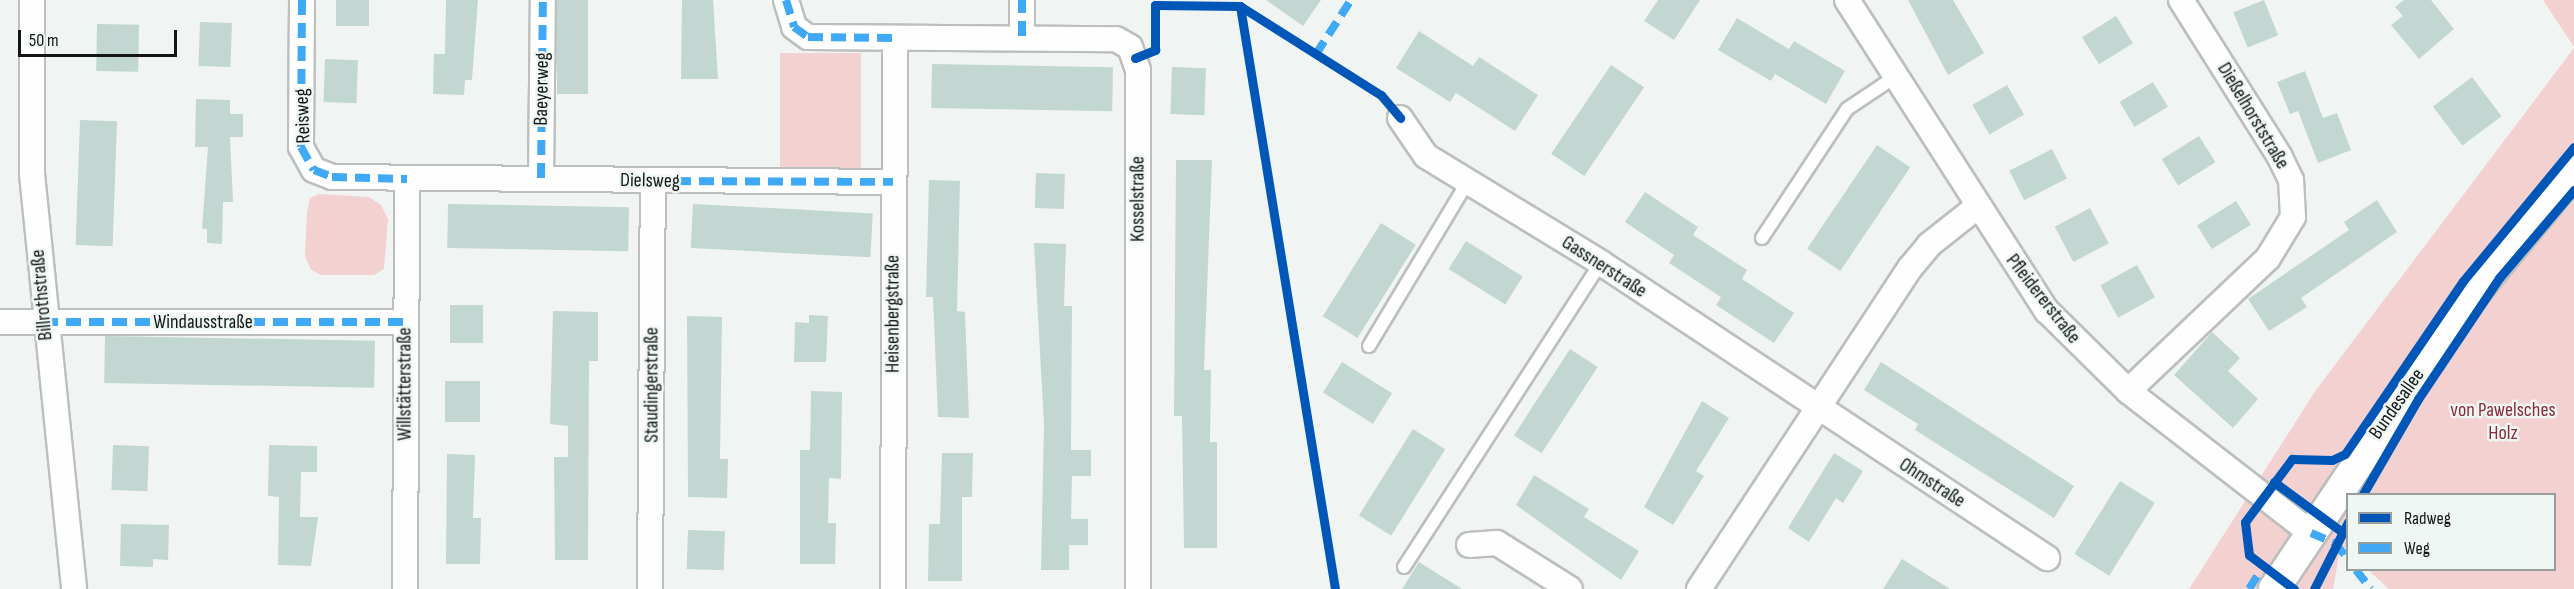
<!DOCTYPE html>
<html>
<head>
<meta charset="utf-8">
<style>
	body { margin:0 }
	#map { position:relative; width:2574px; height:589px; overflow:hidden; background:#f0f5f3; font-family:"Sofia Sans Condensed",sans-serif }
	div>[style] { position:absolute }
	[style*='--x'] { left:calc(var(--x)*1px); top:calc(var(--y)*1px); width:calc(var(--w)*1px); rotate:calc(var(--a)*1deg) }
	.green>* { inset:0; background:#f3d1d1; transform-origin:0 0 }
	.building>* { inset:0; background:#c2d7d1; transform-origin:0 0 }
	.roads { filter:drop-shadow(2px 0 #bcbfbe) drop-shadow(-2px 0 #bcbfbe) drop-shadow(0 2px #bcbfbe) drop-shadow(0 -2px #bcbfbe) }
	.service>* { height:12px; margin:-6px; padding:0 6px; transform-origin:6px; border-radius:6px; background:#fdfefd }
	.minor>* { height:24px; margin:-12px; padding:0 12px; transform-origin:12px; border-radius:12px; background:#fdfefd }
	.tertiary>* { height:30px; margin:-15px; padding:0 15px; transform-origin:15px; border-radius:15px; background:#fdfefd }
	.quiet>* { height:8px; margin-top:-4px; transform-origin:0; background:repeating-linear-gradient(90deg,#3fa9f5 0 15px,transparent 0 23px) }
	.cycleway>* { height:9px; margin:-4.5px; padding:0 4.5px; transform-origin:4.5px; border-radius:4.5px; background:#0057b8 }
	span { translate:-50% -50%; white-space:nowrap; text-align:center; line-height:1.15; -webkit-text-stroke:5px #eef7f4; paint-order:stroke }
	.street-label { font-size:20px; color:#131615 }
	.park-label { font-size:20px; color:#8b2a39 }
	.legend { position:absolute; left:2346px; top:493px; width:210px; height:78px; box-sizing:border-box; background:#eef7f4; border:2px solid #969d9b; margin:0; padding:8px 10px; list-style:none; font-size:18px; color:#131615 }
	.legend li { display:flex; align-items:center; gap:12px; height:30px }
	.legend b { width:30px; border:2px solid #969d9b }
	.scale { position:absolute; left:18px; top:30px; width:159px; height:27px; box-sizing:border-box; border:3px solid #131615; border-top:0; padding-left:8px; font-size:18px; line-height:21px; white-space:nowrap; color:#131615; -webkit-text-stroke:4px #eef7f4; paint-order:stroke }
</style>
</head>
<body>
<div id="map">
	<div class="green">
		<div style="clip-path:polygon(2543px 0,2574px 0,2574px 47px)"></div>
		<div style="clip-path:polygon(2574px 48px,2574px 589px,2389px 589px,2368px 570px,2554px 570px,2554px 494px,2348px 494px,2347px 550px,2341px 544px,2333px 589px,2189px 589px,2316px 390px)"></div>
		<div style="left:780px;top:53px;width:81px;height:115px"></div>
		<div style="clip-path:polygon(319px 194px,369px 197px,381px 205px,388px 219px,384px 269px,374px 275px,321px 275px,311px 270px,305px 256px,307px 212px,310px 198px)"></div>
	</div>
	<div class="building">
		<div style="left:336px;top:0;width:33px;height:26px"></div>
		<div style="clip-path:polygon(446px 0,478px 0,472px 80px,465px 80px,464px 95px,433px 94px,434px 54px,445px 54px)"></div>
		<div style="left:557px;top:0;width:31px;height:94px"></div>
		<div style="clip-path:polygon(682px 0,713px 0,718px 79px,681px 79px)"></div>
		<div style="clip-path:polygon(1266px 0,1321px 0,1303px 26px)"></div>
		<div style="clip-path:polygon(1658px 0,1700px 0,1674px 40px,1644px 21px)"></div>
		<div style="clip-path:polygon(1908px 0,1953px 0,1984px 53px,1948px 75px)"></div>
		<div style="left:2264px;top:0;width:38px;height:33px;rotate:68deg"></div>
		<div style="clip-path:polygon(2404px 0,2431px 0,2454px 29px,2419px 59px,2391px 25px,2403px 16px,2395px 7px)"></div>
		<div style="left:2116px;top:16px;width:32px;height:40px;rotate:58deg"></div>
		<div style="clip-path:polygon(1737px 18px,1789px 49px,1794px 41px,1845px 71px,1826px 104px,1775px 74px,1771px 81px,1718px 50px)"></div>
		<div style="left:200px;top:22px;width:32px;height:44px;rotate:2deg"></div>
		<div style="left:97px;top:24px;width:42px;height:47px;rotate:1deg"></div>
		<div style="clip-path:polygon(1419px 31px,1473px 66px,1479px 57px,1538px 95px,1515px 131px,1456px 93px,1450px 102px,1396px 68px)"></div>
		<div style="left:325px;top:59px;width:33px;height:43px;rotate:2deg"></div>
		<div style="left:932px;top:64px;width:181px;height:44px;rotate:1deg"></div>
		<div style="left:1611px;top:65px;width:40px;height:107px;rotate:34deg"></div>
		<div style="left:1172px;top:67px;width:34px;height:47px;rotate:2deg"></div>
		<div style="clip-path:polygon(2305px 71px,2323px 118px,2337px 113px,2351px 150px,2318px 163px,2298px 111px,2290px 114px,2277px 82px)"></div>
		<div style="left:2472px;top:77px;width:49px;height:49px;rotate:53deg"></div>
		<div style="left:2153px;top:82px;width:29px;height:39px;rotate:59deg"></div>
		<div style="left:2007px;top:85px;width:34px;height:40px;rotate:60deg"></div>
		<div style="clip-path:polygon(196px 99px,230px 100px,230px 114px,243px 114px,243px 137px,230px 137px,233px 202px,223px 202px,222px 244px,207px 243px,207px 229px,202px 229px,208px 147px,195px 147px)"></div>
		<div style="left:80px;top:120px;width:37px;height:125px;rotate:2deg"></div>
		<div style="left:2199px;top:136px;width:31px;height:44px;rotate:58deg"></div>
		<div style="left:1877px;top:145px;width:40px;height:125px;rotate:34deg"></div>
		<div style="left:2052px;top:149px;width:33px;height:48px;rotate:63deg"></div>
		<div style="clip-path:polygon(1176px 160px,1212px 160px,1204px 370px,1211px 370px,1210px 442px,1217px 442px,1217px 548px,1184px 548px,1182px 416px,1174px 416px)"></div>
		<div style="left:1036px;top:173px;width:29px;height:35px;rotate:2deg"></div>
		<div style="clip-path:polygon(929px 180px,960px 181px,957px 311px,965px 312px,969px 418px,938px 417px,933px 297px,926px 297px)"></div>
		<div style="clip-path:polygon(1645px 192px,1698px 227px,1693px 235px,1747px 270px,1742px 279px,1794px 313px,1774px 343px,1716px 305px,1721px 297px,1669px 263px,1674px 255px,1625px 222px)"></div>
		<div style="clip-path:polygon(2377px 200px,2397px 232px,2301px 298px,2307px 307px,2269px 331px,2248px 299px,2349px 230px,2344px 222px)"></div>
		<div style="left:2236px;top:201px;width:28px;height:46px;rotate:58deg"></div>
		<div style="left:448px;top:204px;width:181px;height:44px;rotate:1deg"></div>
		<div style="left:693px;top:204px;width:180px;height:44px;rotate:3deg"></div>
		<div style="left:2090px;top:208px;width:40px;height:40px;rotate:62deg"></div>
		<div style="left:1381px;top:223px;width:41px;height:110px;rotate:32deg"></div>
		<div style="left:1466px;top:241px;width:67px;height:33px;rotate:32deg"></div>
		<div style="clip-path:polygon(1034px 243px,1066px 244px,1064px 306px,1072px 306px,1071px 450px,1091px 450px,1091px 476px,1072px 476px,1071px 519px,1088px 519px,1088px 545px,1069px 545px,1069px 570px,1041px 570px,1044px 425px)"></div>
		<div style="left:2137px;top:265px;width:37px;height:42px;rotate:61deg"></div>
		<div style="left:450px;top:305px;width:33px;height:38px"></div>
		<div style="clip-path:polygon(553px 311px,598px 312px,598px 361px,589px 361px,588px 560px,555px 560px,554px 457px,568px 457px,568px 426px,550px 424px)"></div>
		<div style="clip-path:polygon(809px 315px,828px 316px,826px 362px,794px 362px,795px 322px,809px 323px)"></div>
		<div style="clip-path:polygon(687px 316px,722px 317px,720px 459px,728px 459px,727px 498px,688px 497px)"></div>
		<div style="clip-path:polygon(2212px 332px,2240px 358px,2228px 371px,2258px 399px,2233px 428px,2174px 375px)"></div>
		<div style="left:105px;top:336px;width:270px;height:47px;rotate:1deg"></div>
		<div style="left:1570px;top:349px;width:33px;height:103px;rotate:33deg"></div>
		<div style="left:1342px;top:362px;width:59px;height:36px;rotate:32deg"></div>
		<div style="clip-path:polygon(1881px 362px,2074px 486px,2054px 518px,1915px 430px,1918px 424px,1864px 390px)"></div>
		<div style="left:445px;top:381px;width:35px;height:41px"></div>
		<div style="clip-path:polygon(811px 391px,842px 392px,841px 479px,829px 478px,828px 523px,836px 523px,835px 564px,800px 564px,800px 450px,810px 450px)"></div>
		<div style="clip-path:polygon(1702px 401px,1729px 418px,1696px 471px,1704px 476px,1673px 525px,1644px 507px)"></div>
		<div style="left:1413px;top:429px;width:38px;height:102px;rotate:32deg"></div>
		<div style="left:113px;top:445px;width:36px;height:45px;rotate:2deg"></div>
		<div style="clip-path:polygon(269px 445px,317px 446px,317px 472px,301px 472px,300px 517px,318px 517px,311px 566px,278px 565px,279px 497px,268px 496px)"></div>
		<div style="clip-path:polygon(942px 453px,973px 453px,972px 497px,962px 497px,962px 581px,928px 581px,929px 524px,940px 524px)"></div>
		<div style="clip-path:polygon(1834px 453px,1863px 471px,1843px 503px,1836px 498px,1809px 542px,1788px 528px)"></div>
		<div style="clip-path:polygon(447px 454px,475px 455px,473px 518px,481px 518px,480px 564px,446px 564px)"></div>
		<div style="clip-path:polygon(1534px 475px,1589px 509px,1584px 517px,1639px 551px,1621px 580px,1516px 505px)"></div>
		<div style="left:2120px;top:481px;width:41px;height:86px;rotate:32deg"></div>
		<div style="clip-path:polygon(121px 524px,169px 525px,168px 560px,153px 559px,153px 567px,120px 566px)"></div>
		<div style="left:688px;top:530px;width:37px;height:39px;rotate:2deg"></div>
		<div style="clip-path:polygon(1902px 559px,1950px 589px,1883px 589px)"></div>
		<div style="clip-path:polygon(1419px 562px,1462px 589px,1402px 589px)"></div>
	</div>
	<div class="roads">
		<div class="service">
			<div style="--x:1762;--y:238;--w:154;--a:-56.6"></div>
			<div style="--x:1847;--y:109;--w:58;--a:-33.7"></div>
			<div style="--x:1369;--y:346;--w:190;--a:-59"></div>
			<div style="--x:1404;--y:567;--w:362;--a:-57.1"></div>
		</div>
		<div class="minor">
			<div style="--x:32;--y:0;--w:174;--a:90"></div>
			<div style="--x:32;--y:174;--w:417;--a:84.2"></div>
			<div style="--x:302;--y:0;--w:147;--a:90.4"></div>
			<div style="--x:301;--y:147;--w:26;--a:61"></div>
			<div style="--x:314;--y:170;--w:19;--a:21"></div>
			<div style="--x:332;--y:177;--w:561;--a:0.51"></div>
			<div style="--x:786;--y:0;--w:28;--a:73"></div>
			<div style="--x:794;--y:27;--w:17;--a:36"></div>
			<div style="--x:808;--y:37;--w:308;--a:0.4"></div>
			<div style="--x:1116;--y:39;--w:16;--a:30"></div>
			<div style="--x:1130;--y:47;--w:24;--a:71"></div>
			<div style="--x:1138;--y:70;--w:519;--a:90"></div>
			<div style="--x:1847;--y:0;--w:370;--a:57.3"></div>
			<div style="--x:2047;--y:311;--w:114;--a:44.6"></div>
			<div style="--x:2128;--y:391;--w:232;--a:37.8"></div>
			<div style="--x:1022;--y:36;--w:36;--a:-90"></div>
			<div style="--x:1400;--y:118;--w:46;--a:55.6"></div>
			<div style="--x:1426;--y:156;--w:205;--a:31.4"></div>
			<div style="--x:1601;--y:263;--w:535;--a:33.48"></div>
			<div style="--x:541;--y:178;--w:178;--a:-89.4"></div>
			<div style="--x:0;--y:322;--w:406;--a:0"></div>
			<div style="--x:2128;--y:391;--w:193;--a:-43.5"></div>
			<div style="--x:2268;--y:258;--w:48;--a:-58.6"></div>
			<div style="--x:2293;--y:217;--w:37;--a:-93"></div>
			<div style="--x:2291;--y:180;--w:25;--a:-116"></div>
			<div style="--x:2280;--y:157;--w:186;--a:-122.2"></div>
			<div style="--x:1469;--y:545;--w:28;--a:-4"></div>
			<div style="--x:1497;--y:543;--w:86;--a:32.2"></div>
			<div style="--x:405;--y:589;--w:410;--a:-89.7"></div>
			<div style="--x:650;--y:589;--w:408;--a:-89.6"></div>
			<div style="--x:893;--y:589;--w:551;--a:-89.79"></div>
			<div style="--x:1699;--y:589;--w:384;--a:-56.7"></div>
			<div style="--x:1910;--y:268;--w:30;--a:-50"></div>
			<div style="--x:1929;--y:245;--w:61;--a:-38.4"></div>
		</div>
		<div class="tertiary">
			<div style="--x:2274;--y:589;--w:349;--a:-56.1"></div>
			<div style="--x:2469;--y:299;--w:166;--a:-50.6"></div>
		</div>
	</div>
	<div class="quiet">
		<div style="--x:302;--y:0;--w:147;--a:90.4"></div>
		<div style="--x:301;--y:147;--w:26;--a:61"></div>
		<div style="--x:314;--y:170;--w:19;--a:21"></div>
		<div style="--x:332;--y:177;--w:75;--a:1.5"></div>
		<div style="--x:786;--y:0;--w:28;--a:73"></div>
		<div style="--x:794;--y:27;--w:17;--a:36"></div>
		<div style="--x:808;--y:37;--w:87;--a:0.7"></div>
		<div style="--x:1022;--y:36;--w:36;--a:-90"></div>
		<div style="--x:1316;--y:54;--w:64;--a:-57.1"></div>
		<div style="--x:541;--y:178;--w:178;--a:-89.4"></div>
		<div style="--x:653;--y:181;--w:240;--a:0.2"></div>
		<div style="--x:43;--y:322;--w:363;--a:0"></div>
		<div style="--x:2311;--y:533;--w:26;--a:23"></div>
		<div style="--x:2335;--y:543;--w:21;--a:51"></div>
		<div style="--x:2356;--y:570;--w:24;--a:52"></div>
		<div style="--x:2249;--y:589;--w:26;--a:-58"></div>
	</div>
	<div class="cycleway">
		<div style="--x:1240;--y:6;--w:591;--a:80.74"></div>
		<div style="--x:1135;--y:58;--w:22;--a:-22"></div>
		<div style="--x:1155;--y:50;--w:45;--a:-90"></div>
		<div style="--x:1155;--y:5;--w:85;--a:0.7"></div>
		<div style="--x:1240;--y:6;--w:167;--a:32.3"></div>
		<div style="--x:1381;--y:95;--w:30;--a:50"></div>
		<div style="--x:2274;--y:482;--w:84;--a:36.3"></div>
		<div style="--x:2363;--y:494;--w:110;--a:-59.9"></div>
		<div style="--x:2418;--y:399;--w:146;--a:-56.2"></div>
		<div style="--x:2499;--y:278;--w:116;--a:-49.6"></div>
		<div style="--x:2294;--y:589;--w:56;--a:-142.9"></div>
		<div style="--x:2249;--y:555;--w:33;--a:-97"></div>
		<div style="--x:2245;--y:522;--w:79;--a:-53.3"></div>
		<div style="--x:2292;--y:459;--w:40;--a:1.4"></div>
		<div style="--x:2332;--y:460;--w:14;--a:-25"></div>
		<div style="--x:2345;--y:454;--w:209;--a:-55.7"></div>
		<div style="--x:2463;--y:281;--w:174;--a:-50.4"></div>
		<div style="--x:2314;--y:589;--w:75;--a:-63.1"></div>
	</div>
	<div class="street-label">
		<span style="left:542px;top:89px;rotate:-89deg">Baeyerweg</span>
		<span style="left:303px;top:116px;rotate:-92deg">Reisweg</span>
		<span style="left:2253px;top:116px;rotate:59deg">Dießelhorststraße</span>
		<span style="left:650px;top:181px;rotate:1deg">Dielsweg</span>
		<span style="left:1138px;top:199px;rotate:-90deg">Kosselstraße</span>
		<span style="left:1604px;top:267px;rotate:33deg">Gassnerstraße</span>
		<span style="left:42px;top:295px;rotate:-95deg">Billrothstraße</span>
		<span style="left:2043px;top:299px;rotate:52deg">Pfleidererstraße</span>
		<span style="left:893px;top:314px;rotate:-90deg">Heisenbergstraße</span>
		<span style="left:203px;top:322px">Windausstraße</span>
		<span style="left:405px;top:384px;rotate:-90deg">Willstätterstraße</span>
		<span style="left:652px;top:385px;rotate:-90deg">Staudingerstraße</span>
		<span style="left:2397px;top:404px;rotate:-55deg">Bundesallee</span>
		<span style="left:1932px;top:483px;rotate:33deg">Ohmstraße</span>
	</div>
	<div class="park-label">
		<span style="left:2503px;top:422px">von Pawelsches<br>Holz</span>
	</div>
	<ul class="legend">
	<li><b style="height:8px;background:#0057b8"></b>Radweg</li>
	<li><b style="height:8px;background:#3fa9f5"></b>Weg</li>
	</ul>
	<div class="scale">50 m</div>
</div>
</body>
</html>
